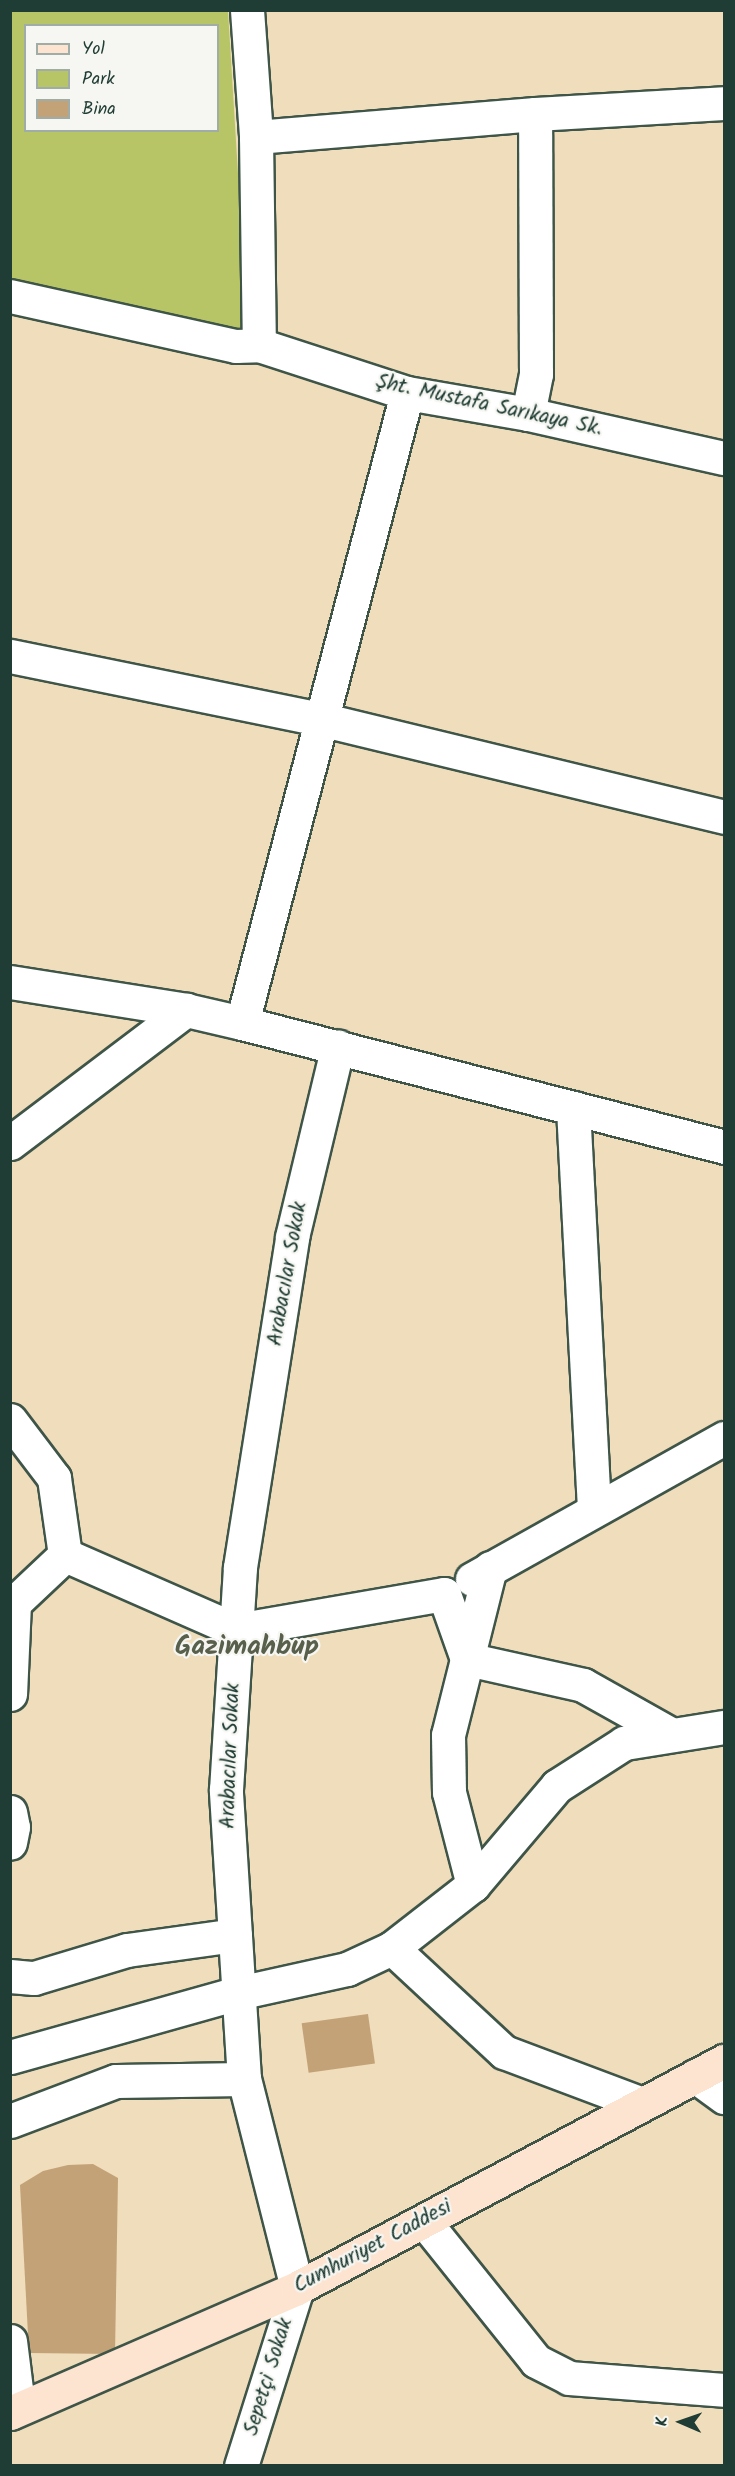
<!DOCTYPE html>
<html>
<head>
<meta charset="utf-8">
<style>
	body { margin:0 }
	#map { position:relative; width:735px; height:2476px; overflow:hidden; background:#f0ddbc; font-family:Kalam,sans-serif }
	div>[style] { position:absolute }
	[style*='--x'] { left:calc(var(--x)*1px); top:calc(var(--y)*1px); width:calc(var(--w)*1px); rotate:calc(var(--a)*1deg) }
	.green>* { inset:0; background:#b7c567 }
	.building>* { inset:0; background:#c3a278; transform-origin:0 0 }
	.roads { filter:drop-shadow(2px 0 #3e5548) drop-shadow(-2px 0 #3e5548) drop-shadow(0 2px #3e5548) drop-shadow(0 -2px #3e5548) }
	.minor>* { height:33px; margin:-16.5px; padding:0 16.5px; transform-origin:16.5px; border-radius:16.5px; background:#fff }
	.tertiary>* { height:33px; margin:-16.5px; padding:0 16.5px; transform-origin:16.5px; border-radius:16.5px; background:#fff }
	.secondary>* { height:33px; margin:-16.5px; padding:0 16.5px; transform-origin:16.5px; border-radius:16.5px; background:#fde4d1 }
	span { translate:-50% -50%; white-space:nowrap; text-align:center; line-height:1.15; -webkit-text-stroke:4.5px #f6f6f2; paint-order:stroke }
	.street-label { font-size:21px; color:#1f3d34 }
	.district-label { font-size:27px; color:#58604c; font-weight:700 }
	.frame { position:absolute; inset:0; border:12px solid #1f3d34; pointer-events:none }
	.legend { position:absolute; left:24px; top:24px; width:195px; height:108px; box-sizing:border-box; background:#f6f6f2; border:2px solid #a0aca6; margin:0; padding:8px 10px; list-style:none; font-size:18px; color:#1f3d34 }
	.legend li { display:flex; align-items:center; gap:12px; height:30px }
	.legend b { width:30px; border:2px solid #a0aca6 }
	.north { position:absolute; left:651px; top:2392px; width:60px; height:60px; -webkit-text-stroke:4px #f6f6f2; paint-order:stroke; rotate:272deg; font-size:16px; font-weight:700; line-height:24px; text-align:center; color:#1f3d34 }
	.north::after { content:''; display:block; margin:auto; width:21px; height:27px; background:#1f3d34; clip-path:polygon(50% 0,100% 100%,50% 72%,0 100%) }
</style>
</head>
<body>
<div id="map">
	<div class="green">
		<div style="clip-path:polygon(evenodd,10px 11px,228px 11px,248px 336px,11px 282px,10px 11px,26px 26px,218px 26px,218px 130px,26px 130px,26px 26px)"></div>
	</div>
	<div class="building">
		<div style="left:368px;top:2014px;width:50px;height:67px;rotate:82deg"></div>
		<div style="clip-path:polygon(93px 2164px,118px 2178px,115px 2354px,29px 2353px,20px 2185px,43px 2171px,68px 2165px)"></div>
	</div>
	<div class="roads">
		<div class="minor">
			<div style="--x:247;--y:10;--w:127;--a:85.9"></div>
			<div style="--x:256;--y:137;--w:208;--a:89.2"></div>
			<div style="--x:256;--y:137;--w:280;--a:-4.7"></div>
			<div style="--x:535;--y:114;--w:189;--a:-3.3"></div>
			<div style="--x:10;--y:296;--w:231;--a:12.5"></div>
			<div style="--x:236;--y:346;--w:23;--a:-2"></div>
			<div style="--x:259;--y:345;--w:156;--a:18"></div>
			<div style="--x:407;--y:393;--w:123;--a:9.8"></div>
			<div style="--x:528;--y:414;--w:201;--a:12.7"></div>
			<div style="--x:528;--y:414;--w:41;--a:-78.7"></div>
			<div style="--x:536;--y:374;--w:260;--a:-90.2"></div>
			<div style="--x:10;--y:656;--w:316;--a:11.5"></div>
			<div style="--x:320;--y:719;--w:416;--a:13.6"></div>
			<div style="--x:10;--y:982;--w:178;--a:9"></div>
			<div style="--x:186;--y:1010;--w:57;--a:13.1"></div>
			<div style="--x:242;--y:1023;--w:498;--a:14.4"></div>
			<div style="--x:242;--y:1023;--w:651;--a:-75.32"></div>
			<div style="--x:573;--y:1108;--w:402;--a:87"></div>
			<div style="--x:10;--y:1143;--w:221;--a:-37.1"></div>
			<div style="--x:10;--y:1420;--w:73;--a:52.8"></div>
			<div style="--x:54;--y:1478;--w:78;--a:81.9"></div>
			<div style="--x:65;--y:1555;--w:70;--a:136.7"></div>
			<div style="--x:14;--y:1603;--w:91;--a:92.5"></div>
			<div style="--x:65;--y:1555;--w:187;--a:23.7"></div>
			<div style="--x:236;--y:1630;--w:211;--a:-9.8"></div>
			<div style="--x:444;--y:1594;--w:69;--a:70.5"></div>
			<div style="--x:467;--y:1659;--w:119;--a:12.6"></div>
			<div style="--x:583;--y:1685;--w:102;--a:29.3"></div>
			<div style="--x:472;--y:1579;--w:289;--a:-29.2"></div>
			<div style="--x:10;--y:1812;--w:15;--a:79"></div>
			<div style="--x:13;--y:1827;--w:16;--a:101"></div>
			<div style="--x:473;--y:1885;--w:96;--a:-104.5"></div>
			<div style="--x:449;--y:1792;--w:57;--a:-91"></div>
			<div style="--x:448;--y:1735;--w:172;--a:-75.9"></div>
			<div style="--x:392;--y:1948;--w:153;--a:42.9"></div>
			<div style="--x:504;--y:2052;--w:147;--a:20.6"></div>
			<div style="--x:10;--y:1976;--w:24;--a:5"></div>
			<div style="--x:34;--y:1978;--w:97;--a:-16.8"></div>
			<div style="--x:127;--y:1950;--w:109;--a:-7.9"></div>
			<div style="--x:10;--y:2057;--w:237;--a:-15.7"></div>
			<div style="--x:238;--y:1993;--w:112;--a:-12.4"></div>
			<div style="--x:347;--y:1969;--w:50;--a:-25"></div>
			<div style="--x:392;--y:1948;--w:103;--a:-37.9"></div>
			<div style="--x:473;--y:1885;--w:130;--a:-49.7"></div>
			<div style="--x:557;--y:1786;--w:80;--a:-32.7"></div>
			<div style="--x:624;--y:1743;--w:101;--a:-9.1"></div>
			<div style="--x:695;--y:2076;--w:36;--a:36"></div>
			<div style="--x:10;--y:2121;--w:113;--a:-20.7"></div>
			<div style="--x:116;--y:2081;--w:128;--a:-0.9"></div>
			<div style="--x:424;--y:2221;--w:179;--a:51.3"></div>
			<div style="--x:536;--y:2361;--w:37;--a:27"></div>
			<div style="--x:569;--y:2378;--w:155;--a:4.4"></div>
			<div style="--x:297;--y:2288;--w:216;--a:-104.2"></div>
			<div style="--x:244;--y:2079;--w:290;--a:-93.6"></div>
			<div style="--x:226;--y:1790;--w:223;--a:-86.4"></div>
			<div style="--x:240;--y:1567;--w:334;--a:-81"></div>
			<div style="--x:292;--y:1237;--w:196;--a:-76.5"></div>
			<div style="--x:10;--y:2341;--w:48;--a:82.9"></div>
			<div style="--x:16;--y:2389;--w:24;--a:102"></div>
		</div>
		<div class="tertiary">
			<div style="--x:241;--y:2466;--w:187;--a:-72.5"></div>
		</div>
		<div class="secondary">
			<div style="--x:10;--y:2413;--w:313;--a:-23.5"></div>
			<div style="--x:297;--y:2288;--w:484;--a:-28"></div>
		</div>
	</div>
	<div class="street-label">
		<span style="left:489px;top:406px;rotate:12deg">Şht. Mustafa Sarıkaya Sk.</span>
		<span style="left:288px;top:1274px;rotate:-80deg">Arabacılar Sokak</span>
		<span style="left:231px;top:1756px;rotate:-88deg">Arabacılar Sokak</span>
		<span style="left:373px;top:2247px;rotate:-28deg">Cumhuriyet Caddesi</span>
		<span style="left:269px;top:2377px;rotate:-73deg">Sepetçi Sokak</span>
	</div>
	<div class="district-label">
		<span style="left:247px;top:1647px">Gazimahbup</span>
	</div>
	<div class="frame"></div>
	<ul class="legend">
	<li><b style="height:8px;background:#fde4d1"></b>Yol</li>
	<li><b style="height:16px;background:#b7c567"></b>Park</li>
	<li><b style="height:16px;background:#c3a278"></b>Bina</li>
	</ul>
	<div class="north">K</div>
</div>
</body>
</html>
